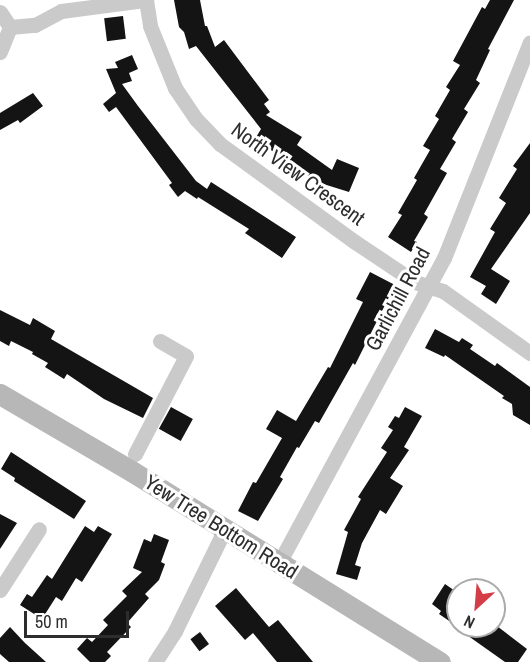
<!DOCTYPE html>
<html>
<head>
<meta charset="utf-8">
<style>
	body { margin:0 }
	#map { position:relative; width:530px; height:662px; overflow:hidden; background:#fff; font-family:"Archivo Narrow",sans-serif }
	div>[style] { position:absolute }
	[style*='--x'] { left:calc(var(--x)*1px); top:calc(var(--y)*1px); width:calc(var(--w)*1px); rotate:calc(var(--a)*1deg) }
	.building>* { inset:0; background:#141414; transform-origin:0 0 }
	.street>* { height:15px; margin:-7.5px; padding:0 7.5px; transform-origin:7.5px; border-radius:7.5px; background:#cacaca }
	.secondary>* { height:21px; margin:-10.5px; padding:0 10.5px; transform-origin:10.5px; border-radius:10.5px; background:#b7b7b7 }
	span { translate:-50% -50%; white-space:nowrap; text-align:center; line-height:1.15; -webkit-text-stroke:6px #fff; paint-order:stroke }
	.street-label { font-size:21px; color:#2d2d2d }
	.north { position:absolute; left:446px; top:578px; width:60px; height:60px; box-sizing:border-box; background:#fff; border:2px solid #ababab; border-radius:50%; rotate:206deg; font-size:16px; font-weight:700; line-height:24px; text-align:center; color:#2d2d2d }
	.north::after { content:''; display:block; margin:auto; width:21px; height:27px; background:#d53d46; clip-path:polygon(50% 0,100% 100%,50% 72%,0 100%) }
	.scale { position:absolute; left:24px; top:611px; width:105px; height:27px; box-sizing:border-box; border:3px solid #2d2d2d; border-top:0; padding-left:8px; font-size:18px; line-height:21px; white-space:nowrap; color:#2d2d2d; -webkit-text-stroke:4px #fff; paint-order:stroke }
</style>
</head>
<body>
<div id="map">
	<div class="building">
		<div style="clip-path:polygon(174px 0,200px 0,205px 26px,207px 26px,215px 47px,224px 40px,269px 100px,264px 104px,270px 112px,266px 115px,302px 137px,297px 145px,332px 170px,337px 159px,359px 168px,349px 192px,317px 182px,255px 139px,261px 129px,196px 46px,189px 49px,184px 32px,179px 27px)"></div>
		<div style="clip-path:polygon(490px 0,514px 0,488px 49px,490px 50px,476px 80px,480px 83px,464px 109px,468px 112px,452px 139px,456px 142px,440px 169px,447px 173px,424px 214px,428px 217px,414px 241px,417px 242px,411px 252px,388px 237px,402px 215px,398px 213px,417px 180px,414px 178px,430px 150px,423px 146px,439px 119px,435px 116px,450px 90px,446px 87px,460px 65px,453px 61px,482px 7px,485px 9px)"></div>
		<div style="left:123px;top:16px;width:23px;height:19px;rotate:83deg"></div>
		<div style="clip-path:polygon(132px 55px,138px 69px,129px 73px,132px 81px,122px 84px,138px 106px,196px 181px,207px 189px,211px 182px,296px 237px,282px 258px,245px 233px,249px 229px,198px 197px,197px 199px,185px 191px,178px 197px,169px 185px,172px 183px,116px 107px,109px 112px,103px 104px,116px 93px,106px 69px,118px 68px,115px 62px)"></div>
		<div style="clip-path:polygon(33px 93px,43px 106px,20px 123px,18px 120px,0 130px,0 113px)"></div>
		<div style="clip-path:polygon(530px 143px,530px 213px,491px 269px,510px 281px,496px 304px,481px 294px,486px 286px,470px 277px,495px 232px,490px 229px,506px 203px,499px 198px,517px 169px,513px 166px)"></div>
		<div style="clip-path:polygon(370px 272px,395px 285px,355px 365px,353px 363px,319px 423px,315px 421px,299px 448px,297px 447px,280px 477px,283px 479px,258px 521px,238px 511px,253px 482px,256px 483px,282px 438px,266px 429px,277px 410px,296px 421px,328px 367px,330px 368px,363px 302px,356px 299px)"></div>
		<div style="clip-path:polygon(0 310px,30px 325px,33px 318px,55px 331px,51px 339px,153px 398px,143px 418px,104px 399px,67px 374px,64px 379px,45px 367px,48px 363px,32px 354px,33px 352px,11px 341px,9px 346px,0 341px)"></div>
		<div style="clip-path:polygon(435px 329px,459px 342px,462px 338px,473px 345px,470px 349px,495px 366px,497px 363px,530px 387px,530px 425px,513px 415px,512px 404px,502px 398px,504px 396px,445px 355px,444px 357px,425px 348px)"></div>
		<div style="left:171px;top:407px;width:25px;height:25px;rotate:29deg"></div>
		<div style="clip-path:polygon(405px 407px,422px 416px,404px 447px,409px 450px,390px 478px,403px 486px,386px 514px,380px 510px,362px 543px,355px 565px,361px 567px,357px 580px,336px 574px,348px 532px,344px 530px,361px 499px,358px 497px,387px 452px,381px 448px,393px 430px,388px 427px,395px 416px,399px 418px)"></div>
		<div style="clip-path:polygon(11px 452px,86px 501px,74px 519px,14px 481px,15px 478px,1px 469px)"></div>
		<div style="clip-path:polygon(0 514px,17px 523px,0 549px)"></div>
		<div style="clip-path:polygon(85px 526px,94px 532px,98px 526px,112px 534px,82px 582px,76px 578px,62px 601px,56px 597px,42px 619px,20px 605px,27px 594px,32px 597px,47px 575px,52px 579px)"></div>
		<div style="clip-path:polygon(154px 534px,169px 540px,161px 562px,165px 564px,159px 580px,145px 594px,149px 598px,127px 623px,131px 627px,107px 652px,111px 656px,105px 662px,90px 662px,77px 649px,87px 638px,92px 642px,108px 625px,103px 620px,127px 596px,122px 591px,142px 572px,133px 568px,144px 539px,151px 542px)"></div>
		<div style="clip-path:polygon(445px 584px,458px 593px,458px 627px,439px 614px,441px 611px,432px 604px)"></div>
		<div style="clip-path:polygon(236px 588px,269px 627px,278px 620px,313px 662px,277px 662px,253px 633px,245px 640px,215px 606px)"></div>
		<div style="clip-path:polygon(470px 626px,497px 626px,527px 649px,518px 662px,505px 662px,464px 633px)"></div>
		<div style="clip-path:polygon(10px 627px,25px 643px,46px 662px,9px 662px,0 654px,0 638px)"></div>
		<div style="left:200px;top:632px;width:15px;height:12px;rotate:53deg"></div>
	</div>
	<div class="street">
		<div style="--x:146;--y:0;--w:26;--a:81"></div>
		<div style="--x:150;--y:26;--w:67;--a:68"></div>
		<div style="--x:175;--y:88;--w:37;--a:56"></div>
		<div style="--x:196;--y:119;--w:35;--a:46"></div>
		<div style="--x:220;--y:144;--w:167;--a:36"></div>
		<div style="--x:355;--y:242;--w:72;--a:33.7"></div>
		<div style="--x:415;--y:282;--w:29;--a:18"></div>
		<div style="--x:443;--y:291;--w:107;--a:35.5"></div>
		<div style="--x:0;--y:12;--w:18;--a:56"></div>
		<div style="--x:10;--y:27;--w:27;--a:112"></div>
		<div style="--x:10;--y:27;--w:25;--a:-5"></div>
		<div style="--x:35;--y:25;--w:30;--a:-28"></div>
		<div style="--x:61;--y:11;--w:86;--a:-7.4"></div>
		<div style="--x:135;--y:454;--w:110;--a:-62.5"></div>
		<div style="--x:186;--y:356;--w:30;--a:-150"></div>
		<div style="--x:279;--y:563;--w:347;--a:-61.6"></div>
		<div style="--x:444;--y:258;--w:232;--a:-68.3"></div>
		<div style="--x:0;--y:590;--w:72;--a:-57.4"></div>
		<div style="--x:155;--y:662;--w:37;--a:-57"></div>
		<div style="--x:175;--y:631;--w:114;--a:-63.9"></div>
	</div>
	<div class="secondary">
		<div style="--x:0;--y:394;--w:154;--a:30.4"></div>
		<div style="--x:133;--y:472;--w:361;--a:31.8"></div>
	</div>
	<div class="street-label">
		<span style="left:298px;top:174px;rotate:36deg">North View Crescent</span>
		<span style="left:398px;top:299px;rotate:-62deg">Garlichill Road</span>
		<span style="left:221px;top:527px;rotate:32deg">Yew Tree Bottom Road</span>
	</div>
	<div class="north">N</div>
	<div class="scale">50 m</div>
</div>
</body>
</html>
